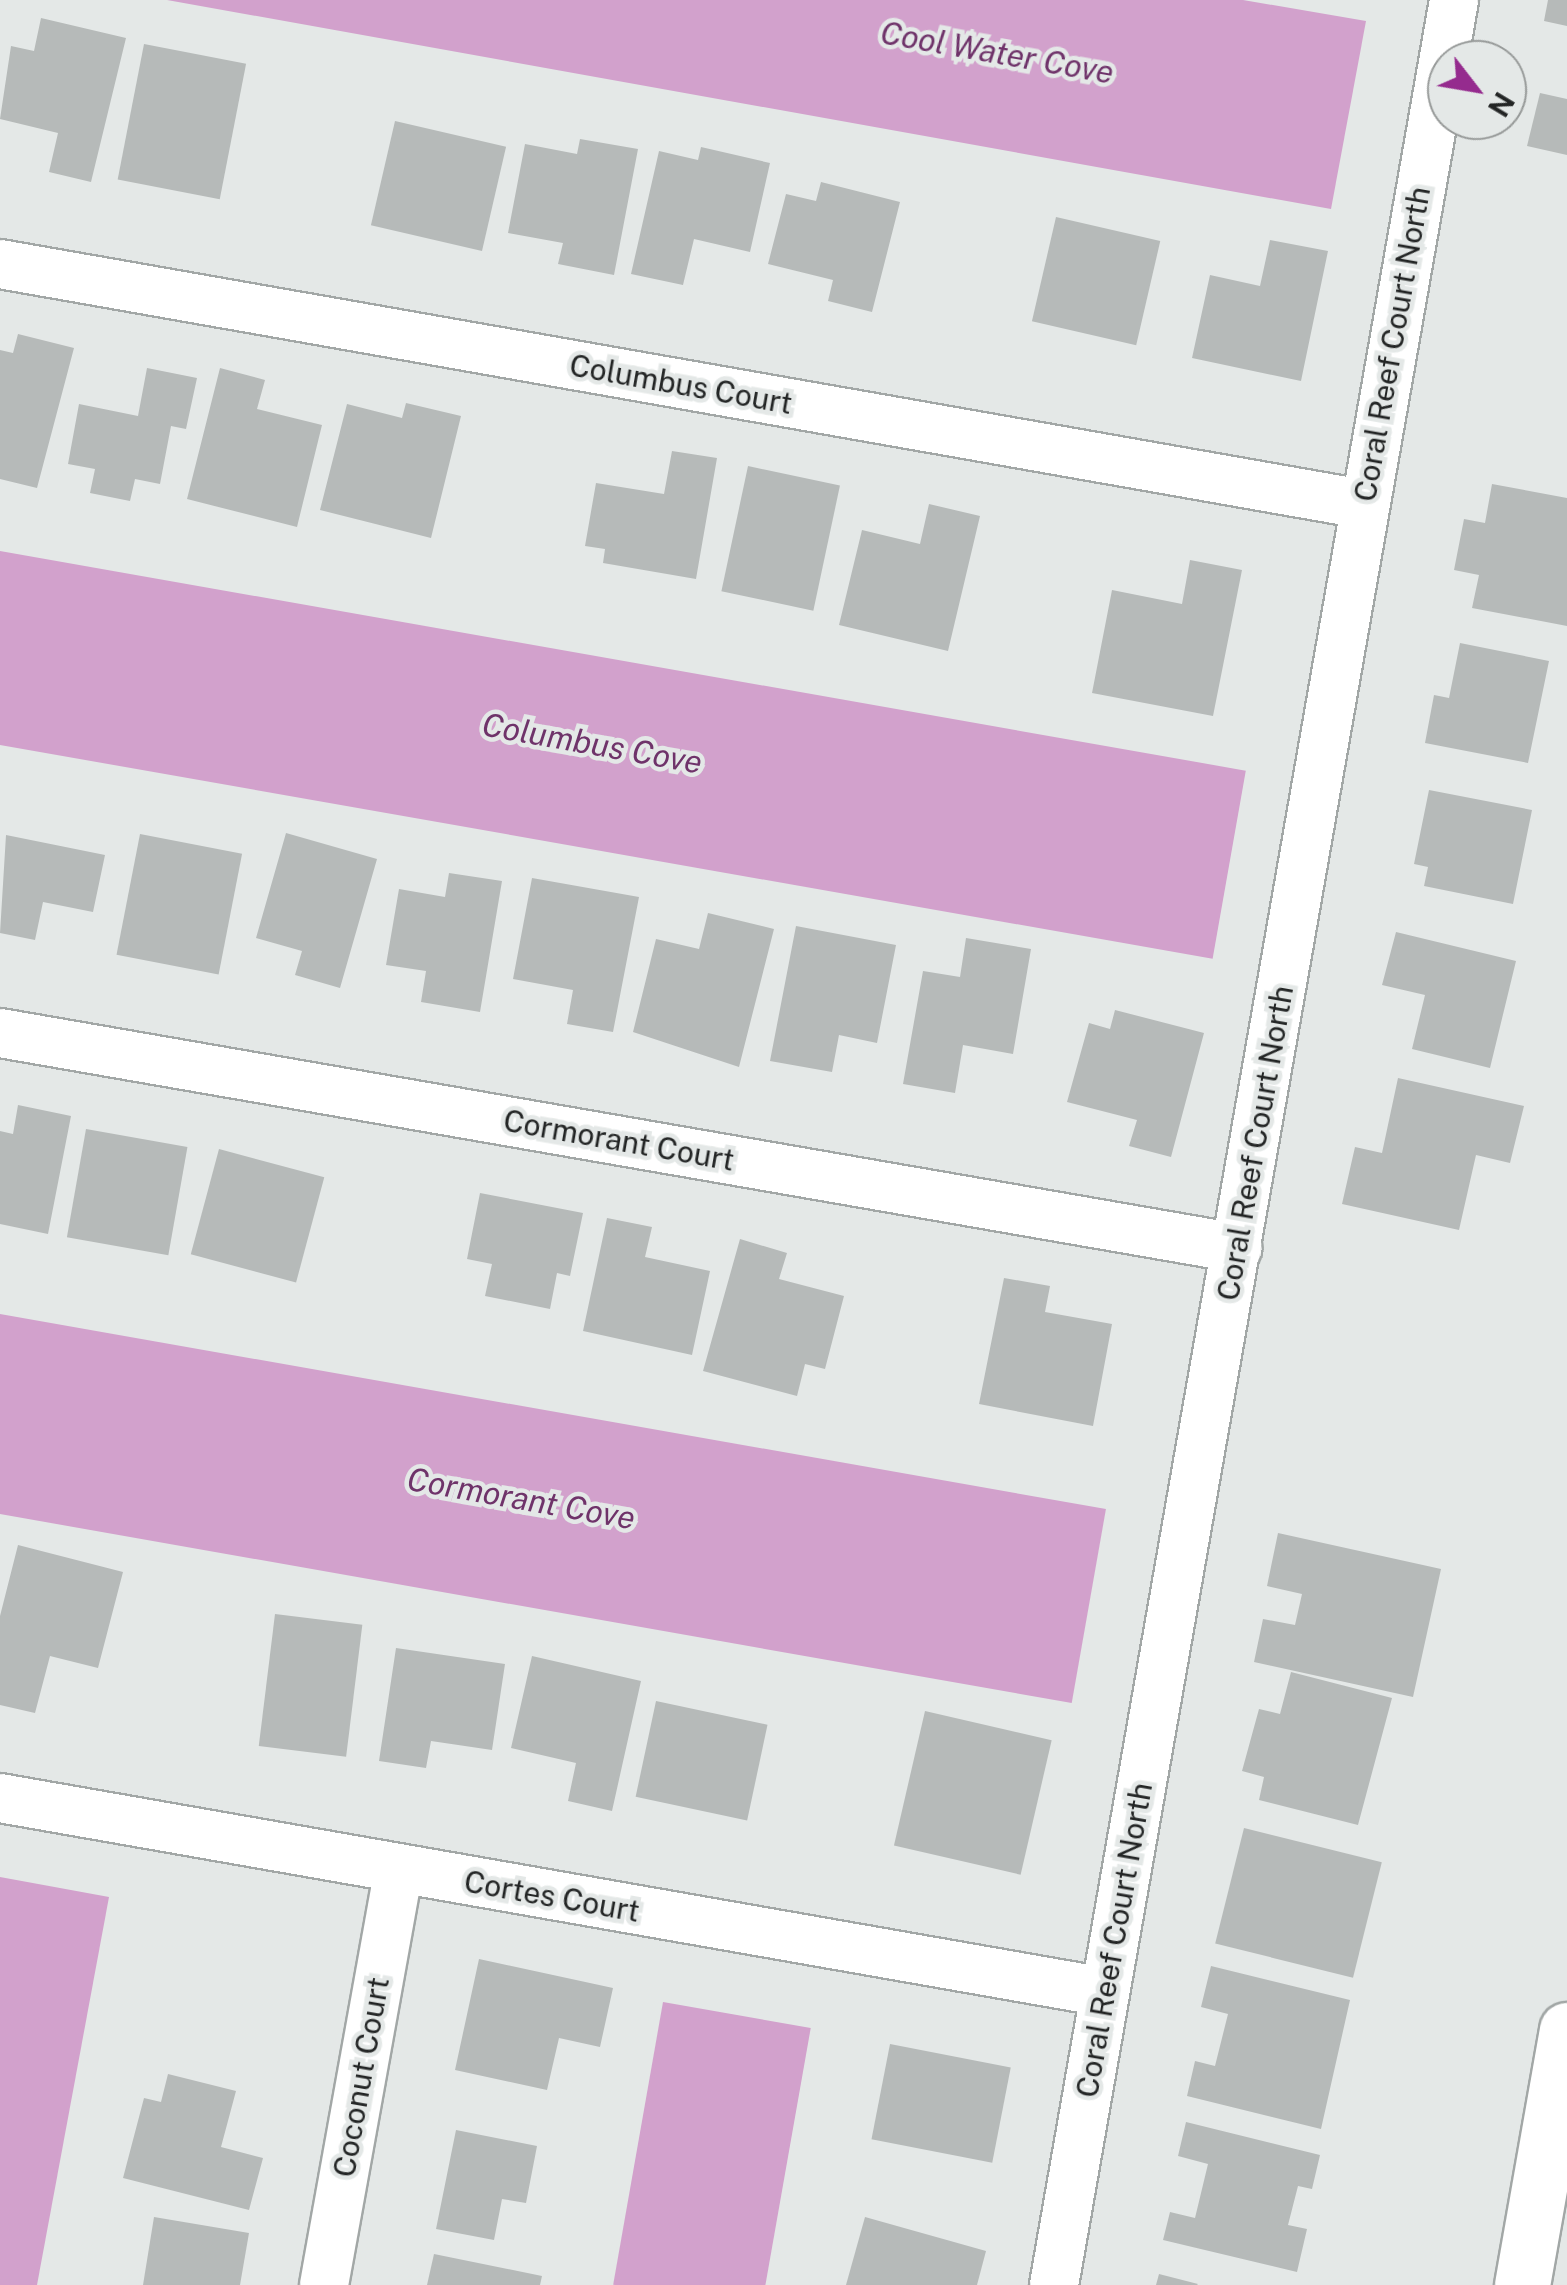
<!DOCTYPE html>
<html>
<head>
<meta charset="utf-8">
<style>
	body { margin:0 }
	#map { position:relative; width:1567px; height:2285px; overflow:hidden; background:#e4e8e7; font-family:"Public Sans",sans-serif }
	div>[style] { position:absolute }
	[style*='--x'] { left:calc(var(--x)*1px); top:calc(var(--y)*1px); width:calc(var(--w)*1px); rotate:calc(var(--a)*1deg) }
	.water>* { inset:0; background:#d2a1cc; transform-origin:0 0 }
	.building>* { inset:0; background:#b6bab9; transform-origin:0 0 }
	.roads { filter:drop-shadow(2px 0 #a2a7a6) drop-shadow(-2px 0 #a2a7a6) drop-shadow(0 2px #a2a7a6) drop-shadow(0 -2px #a2a7a6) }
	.minor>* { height:48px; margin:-24px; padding:0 24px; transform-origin:24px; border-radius:24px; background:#fff }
	.tertiary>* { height:55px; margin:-27.5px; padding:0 27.5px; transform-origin:27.5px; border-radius:27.5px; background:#fff }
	span { translate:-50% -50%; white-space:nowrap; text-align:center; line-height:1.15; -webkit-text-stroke:9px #e4e8e7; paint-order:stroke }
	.street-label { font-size:30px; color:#232525 }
	.water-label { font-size:32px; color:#6f336a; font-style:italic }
	.north { position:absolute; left:1427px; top:40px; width:100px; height:100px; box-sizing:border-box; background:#e4e8e7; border:2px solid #979a99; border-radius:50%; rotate:121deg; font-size:28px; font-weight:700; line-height:40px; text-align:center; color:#232525 }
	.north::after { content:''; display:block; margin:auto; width:35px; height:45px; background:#952b8e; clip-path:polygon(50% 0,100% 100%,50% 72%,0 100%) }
</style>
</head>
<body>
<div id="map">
	<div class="water">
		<div style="clip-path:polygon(167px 0,1243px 0,1366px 21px,1331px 209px)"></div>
		<div style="left:0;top:551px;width:1265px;height:191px;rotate:10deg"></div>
		<div style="left:0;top:1314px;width:1123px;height:197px;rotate:10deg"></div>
		<div style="clip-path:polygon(0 1877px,109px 1897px,37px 2285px,0 2285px)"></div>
		<div style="left:663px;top:2002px;width:150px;height:287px;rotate:10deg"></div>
	</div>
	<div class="building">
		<div style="clip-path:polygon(1548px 0,1567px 0,1567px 26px,1544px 21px)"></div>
		<div style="clip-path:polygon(41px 18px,126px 38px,91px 182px,49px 172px,58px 133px,0 119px,11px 46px,34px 51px)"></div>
		<div style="left:144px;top:44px;width:104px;height:138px;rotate:11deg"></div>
		<div style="clip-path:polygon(1540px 93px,1567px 99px,1567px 155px,1527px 146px)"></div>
		<div style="left:395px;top:121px;width:114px;height:107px;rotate:13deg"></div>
		<div style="clip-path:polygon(580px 139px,638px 149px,614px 275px,558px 264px,563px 243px,508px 233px,525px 144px,577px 154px)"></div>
		<div style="clip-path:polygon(701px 147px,770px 163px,750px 252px,694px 239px,683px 285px,631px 274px,659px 151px,698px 160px)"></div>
		<div style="clip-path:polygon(821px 182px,900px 202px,872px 312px,828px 301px,833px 280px,768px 264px,786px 194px,816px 201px)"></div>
		<div style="left:1056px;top:217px;width:107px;height:107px;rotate:13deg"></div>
		<div style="clip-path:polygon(1270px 240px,1328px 251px,1301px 381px,1192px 358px,1210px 275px,1260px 286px)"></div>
		<div style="clip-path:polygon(18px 334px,74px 348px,37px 488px,0 479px,0 350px,13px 353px)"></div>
		<div style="clip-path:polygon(147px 368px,197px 378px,186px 429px,171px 426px,160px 484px,135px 479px,130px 501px,90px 493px,95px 469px,68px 464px,79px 404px,138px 416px)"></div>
		<div style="clip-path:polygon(220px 368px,265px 380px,257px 409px,322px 425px,297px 527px,187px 499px)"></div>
		<div style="clip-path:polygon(406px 403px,461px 416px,431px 538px,320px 510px,347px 404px,402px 418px)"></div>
		<div style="clip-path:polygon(672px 451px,717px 458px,696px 579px,603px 563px,605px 549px,585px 546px,596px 483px,664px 494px)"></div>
		<div style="left:748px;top:466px;width:94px;height:128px;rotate:12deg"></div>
		<div style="clip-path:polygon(1492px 484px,1567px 498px,1567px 626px,1472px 608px,1479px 575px,1454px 570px,1464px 519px,1485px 523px)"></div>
		<div style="clip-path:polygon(929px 504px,980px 516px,948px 651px,839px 625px,862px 530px,920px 544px)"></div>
		<div style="clip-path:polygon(1190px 560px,1242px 570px,1213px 716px,1092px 693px,1112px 590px,1182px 604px)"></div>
		<div style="clip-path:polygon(1460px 643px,1549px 661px,1528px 763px,1425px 743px,1434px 695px,1449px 698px)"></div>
		<div style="clip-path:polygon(1429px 790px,1532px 810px,1513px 904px,1424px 886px,1428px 867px,1414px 864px)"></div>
		<div style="clip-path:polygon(286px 833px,377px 859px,340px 988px,295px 975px,302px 951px,256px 938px)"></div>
		<div style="left:140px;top:834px;width:104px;height:123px;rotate:11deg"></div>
		<div style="clip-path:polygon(6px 835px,105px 855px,93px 912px,43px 902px,35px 940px,0 933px)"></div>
		<div style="clip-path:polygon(449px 873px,502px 881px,480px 1012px,421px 1002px,426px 971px,386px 965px,399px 889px,445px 897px)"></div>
		<div style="clip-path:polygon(532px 878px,639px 897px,613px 1032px,567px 1024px,573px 990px,513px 979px)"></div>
		<div style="clip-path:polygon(708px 913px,774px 929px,739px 1067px,633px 1032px,656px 939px,699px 949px)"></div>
		<div style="clip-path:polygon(796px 926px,896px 945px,877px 1043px,839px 1035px,832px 1072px,770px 1061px)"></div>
		<div style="clip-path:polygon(1396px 932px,1516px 961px,1490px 1068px,1412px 1049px,1425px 995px,1382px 985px)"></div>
		<div style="clip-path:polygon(966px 938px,1031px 949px,1013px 1054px,963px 1045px,955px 1093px,903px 1084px,923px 971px,960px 977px)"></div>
		<div style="clip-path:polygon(1115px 1010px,1204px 1033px,1171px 1157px,1129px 1146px,1137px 1120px,1067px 1102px,1089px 1023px,1110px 1029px)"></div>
		<div style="clip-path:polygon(1398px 1078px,1524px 1106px,1510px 1163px,1476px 1155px,1459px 1230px,1342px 1204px,1355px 1147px,1382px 1153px)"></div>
		<div style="clip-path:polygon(18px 1105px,71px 1116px,48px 1234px,0 1224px,0 1131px,13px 1134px)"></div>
		<div style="left:86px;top:1129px;width:103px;height:110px;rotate:10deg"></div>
		<div style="left:219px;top:1149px;width:109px;height:109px;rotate:15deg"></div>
		<div style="clip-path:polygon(480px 1193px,583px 1213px,570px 1276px,557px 1273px,550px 1309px,485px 1296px,492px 1264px,467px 1259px)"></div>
		<div style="clip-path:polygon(607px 1218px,652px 1227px,645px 1257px,710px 1271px,692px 1355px,583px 1331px)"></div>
		<div style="clip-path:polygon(740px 1239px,787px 1253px,779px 1279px,844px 1296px,825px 1369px,805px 1364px,797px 1396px,703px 1371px)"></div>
		<div style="clip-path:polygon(1004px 1278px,1050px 1286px,1045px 1312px,1112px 1324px,1093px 1426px,979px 1404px)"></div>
		<div style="clip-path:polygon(1278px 1533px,1441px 1569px,1413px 1697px,1254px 1662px,1263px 1619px,1295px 1625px,1302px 1594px,1267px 1586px)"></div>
		<div style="clip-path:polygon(18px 1545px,123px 1572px,98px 1668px,50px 1656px,35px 1713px,0 1705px,0 1616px)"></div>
		<div style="left:275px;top:1614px;width:88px;height:133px;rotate:7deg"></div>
		<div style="clip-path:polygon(396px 1648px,505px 1664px,492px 1750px,431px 1741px,426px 1768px,379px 1761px)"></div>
		<div style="clip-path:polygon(532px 1656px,641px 1681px,612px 1811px,568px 1801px,576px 1763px,511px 1748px)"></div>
		<div style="clip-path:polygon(1291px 1672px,1392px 1698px,1358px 1825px,1259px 1800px,1264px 1777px,1242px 1771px,1259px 1709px,1280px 1714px)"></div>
		<div style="left:656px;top:1701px;width:114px;height:98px;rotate:12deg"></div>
		<div style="left:925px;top:1711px;width:130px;height:138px;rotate:13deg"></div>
		<div style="left:1244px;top:1828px;width:142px;height:119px;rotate:14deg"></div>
		<div style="clip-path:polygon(479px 1959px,613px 1988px,600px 2047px,559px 2038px,547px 2090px,455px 2070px)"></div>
		<div style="clip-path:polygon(1211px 1966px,1350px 2000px,1321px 2129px,1187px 2096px,1195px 2061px,1215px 2066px,1228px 2014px,1201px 2007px)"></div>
		<div style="left:890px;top:2044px;width:123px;height:97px;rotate:11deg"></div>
		<div style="clip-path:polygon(168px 2074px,236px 2091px,221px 2147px,263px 2158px,249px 2210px,123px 2178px,144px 2098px,161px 2102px)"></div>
		<div style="clip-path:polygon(1186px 2122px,1320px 2155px,1312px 2189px,1298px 2186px,1288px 2225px,1307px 2229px,1297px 2272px,1163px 2240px,1170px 2212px,1195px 2218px,1208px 2164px,1178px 2156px)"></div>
		<div style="clip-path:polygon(456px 2130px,537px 2146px,526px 2203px,502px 2199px,494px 2240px,436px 2229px)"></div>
		<div style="clip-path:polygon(154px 2217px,249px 2233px,240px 2285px,143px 2285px)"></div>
		<div style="clip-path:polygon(865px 2217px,986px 2251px,977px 2285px,846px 2285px)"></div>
		<div style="clip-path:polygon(434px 2254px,542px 2276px,540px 2285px,427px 2285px)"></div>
		<div style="clip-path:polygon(1159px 2274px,1198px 2284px,1197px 2285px,1156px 2285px)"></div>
	</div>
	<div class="roads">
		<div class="minor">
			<div style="--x:0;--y:264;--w:1383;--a:9.99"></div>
			<div style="--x:0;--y:1033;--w:1256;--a:9.86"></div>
			<div style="--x:0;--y:1798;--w:1122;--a:9.96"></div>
			<div style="--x:324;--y:2285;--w:422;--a:-79.8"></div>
			<div style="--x:1054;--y:2285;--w:2320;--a:-80.07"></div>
		</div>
		<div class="tertiary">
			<div style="--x:1522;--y:2285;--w:259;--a:-80"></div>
		</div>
	</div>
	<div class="street-label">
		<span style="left:1392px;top:344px;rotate:-80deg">Coral Reef Court North</span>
		<span style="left:681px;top:384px;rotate:10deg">Columbus Court</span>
		<span style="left:619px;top:1140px;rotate:10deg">Cormorant Court</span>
		<span style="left:1255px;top:1143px;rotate:-80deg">Coral Reef Court North</span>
		<span style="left:552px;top:1896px;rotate:10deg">Cortes Court</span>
		<span style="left:1114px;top:1940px;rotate:-80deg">Coral Reef Court North</span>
		<span style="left:361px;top:2077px;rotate:-80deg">Coconut Court</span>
	</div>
	<div class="water-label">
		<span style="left:997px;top:53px;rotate:10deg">Cool Water Cove</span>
		<span style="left:592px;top:744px;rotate:10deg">Columbus Cove</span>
		<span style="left:521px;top:1499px;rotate:10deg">Cormorant Cove</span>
	</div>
	<div class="north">N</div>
</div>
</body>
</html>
